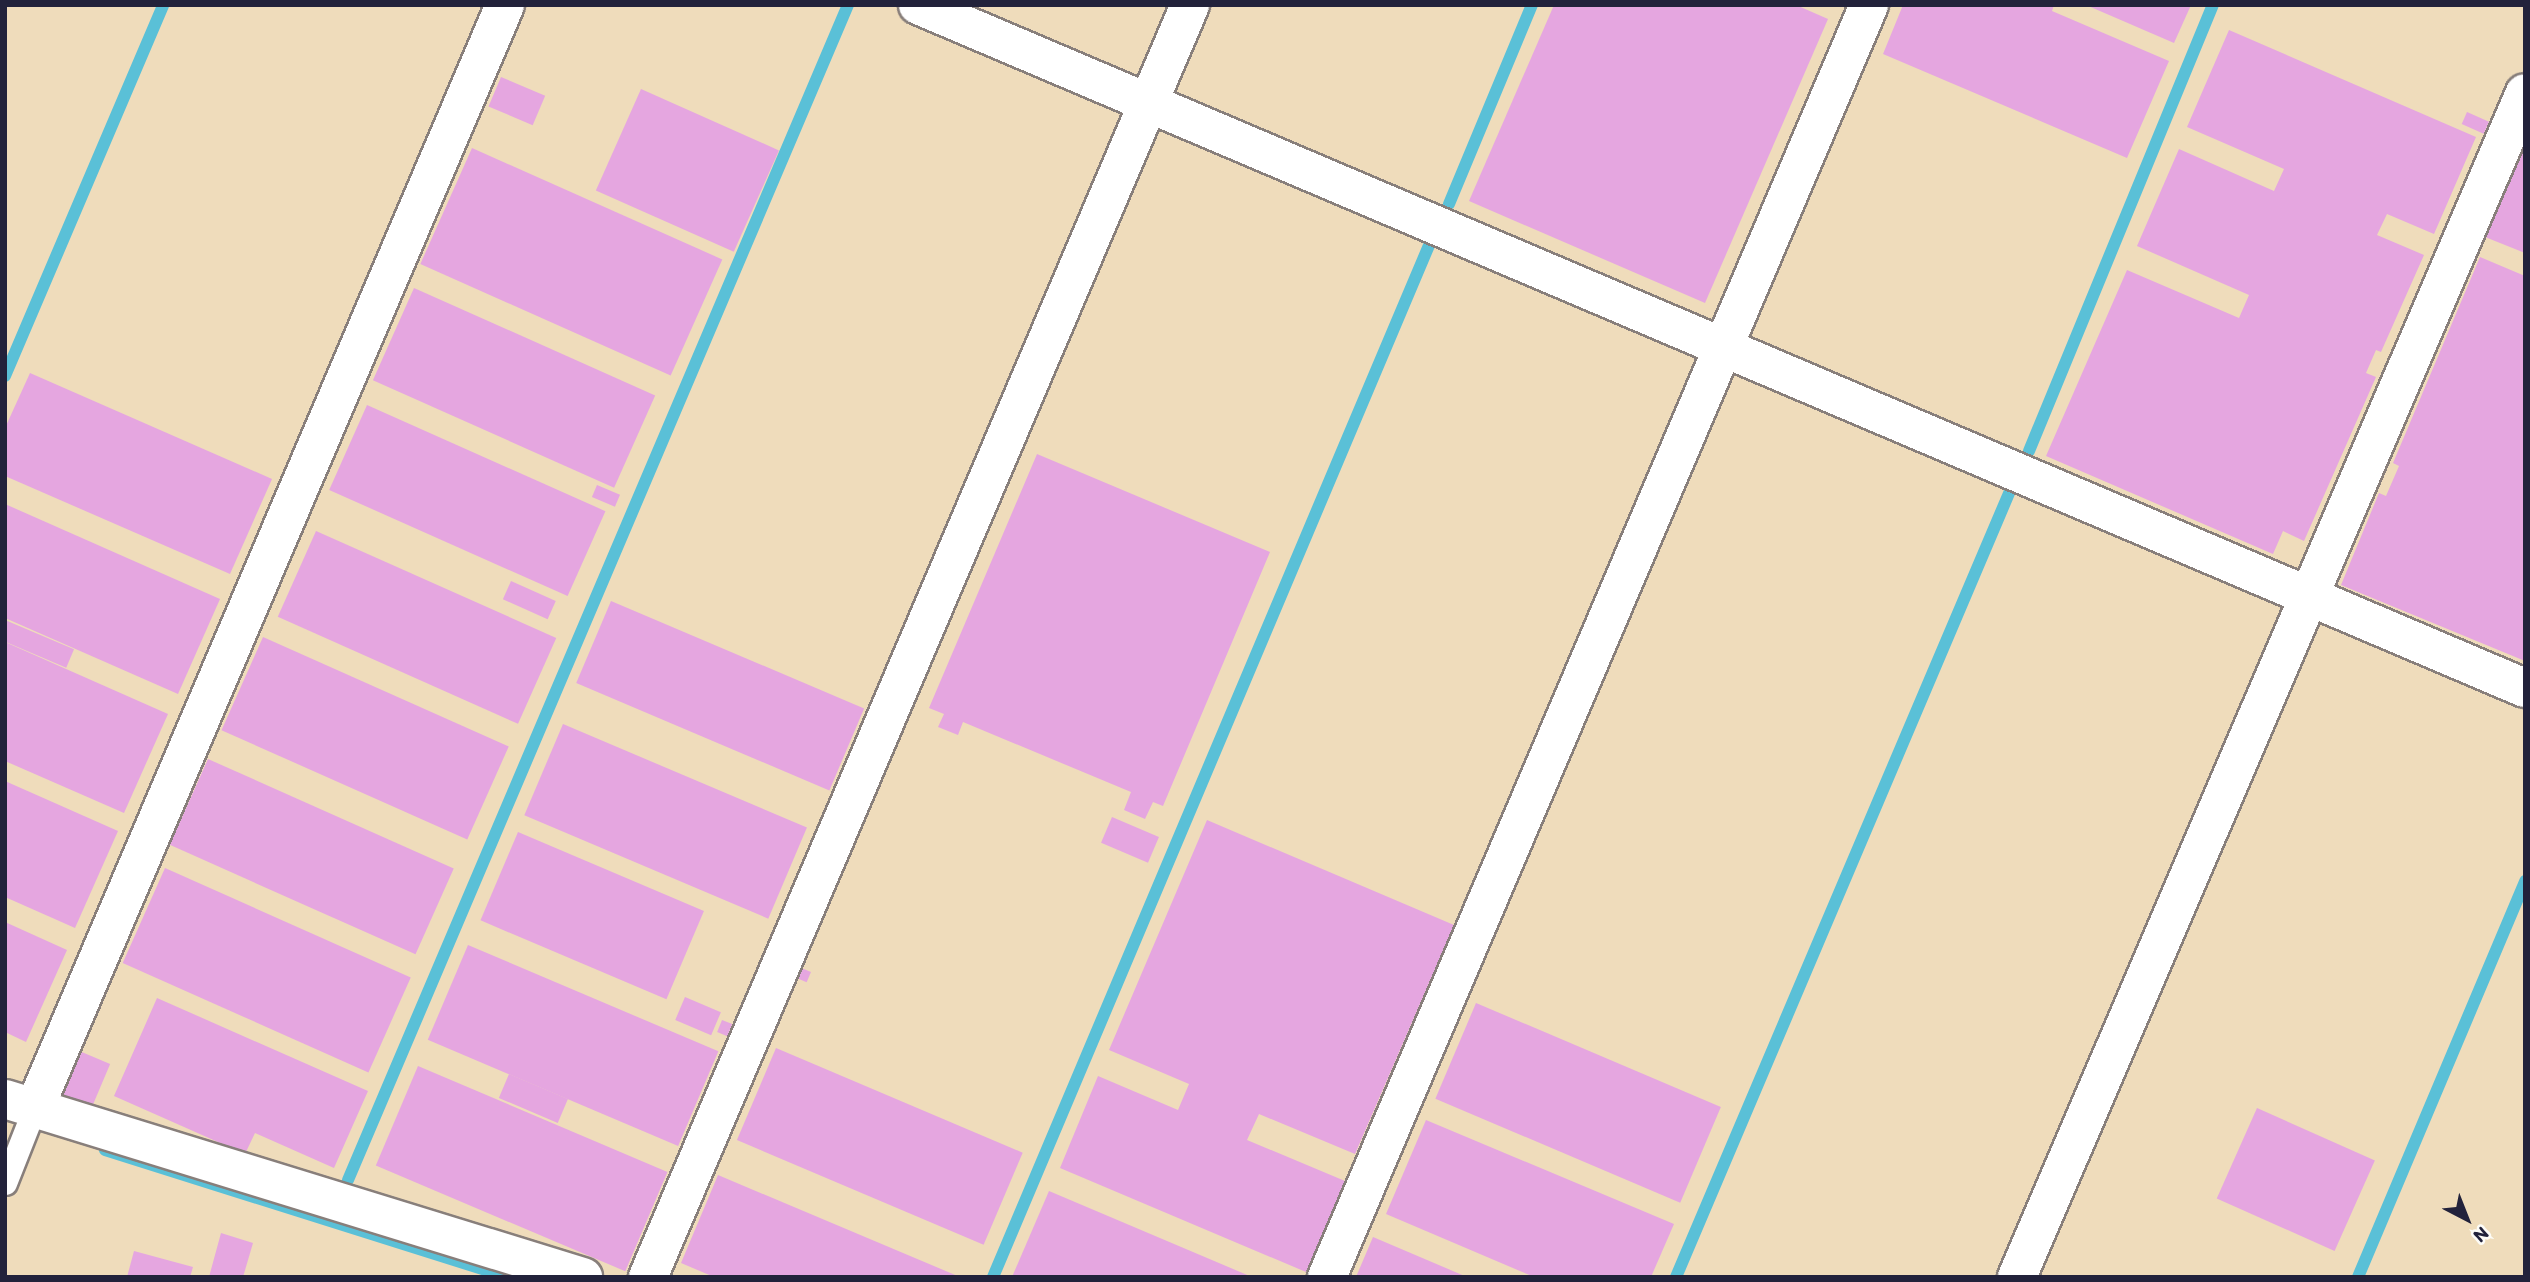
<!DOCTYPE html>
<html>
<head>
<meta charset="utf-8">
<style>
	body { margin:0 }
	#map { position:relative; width:2530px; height:1282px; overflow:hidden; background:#efdcbb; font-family:Itim,sans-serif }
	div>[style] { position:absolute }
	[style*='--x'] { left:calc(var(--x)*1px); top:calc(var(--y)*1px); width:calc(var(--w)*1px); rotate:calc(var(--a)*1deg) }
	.stream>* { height:12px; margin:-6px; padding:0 6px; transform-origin:6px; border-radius:6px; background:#5ac0d7 }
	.building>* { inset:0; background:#e5a6e0; transform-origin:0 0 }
	.roads { filter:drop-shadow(2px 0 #887f7b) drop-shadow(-2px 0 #887f7b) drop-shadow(0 2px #887f7b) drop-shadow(0 -2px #887f7b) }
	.lane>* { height:23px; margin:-11.5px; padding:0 11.5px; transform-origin:11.5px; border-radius:11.5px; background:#fff }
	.street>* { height:38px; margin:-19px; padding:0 19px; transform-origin:19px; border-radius:19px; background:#fff }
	span { translate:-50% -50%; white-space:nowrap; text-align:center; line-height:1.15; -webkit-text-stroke:6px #fdfcf7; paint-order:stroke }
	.frame { position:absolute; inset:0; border:7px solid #22223b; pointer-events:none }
	.north { position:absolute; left:2432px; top:1184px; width:70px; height:70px; -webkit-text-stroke:5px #fdfcf7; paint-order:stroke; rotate:138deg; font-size:19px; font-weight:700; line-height:28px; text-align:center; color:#22223b }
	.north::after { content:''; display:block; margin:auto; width:24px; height:32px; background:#22223b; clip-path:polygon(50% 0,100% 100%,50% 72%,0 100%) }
</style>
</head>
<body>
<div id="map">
	<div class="stream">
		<div style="--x:1449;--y:204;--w:216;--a:-67.4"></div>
		<div style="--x:5;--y:376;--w:403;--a:-66.9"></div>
		<div style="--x:2029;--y:451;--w:482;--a:-67.6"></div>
		<div style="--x:105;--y:1150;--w:423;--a:17.5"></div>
		<div style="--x:348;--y:1180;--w:1277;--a:-66.95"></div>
		<div style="--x:993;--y:1277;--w:1123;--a:-67.09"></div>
		<div style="--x:1676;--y:1277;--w:854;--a:-66.98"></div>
		<div style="--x:2358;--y:1277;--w:430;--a:-67.1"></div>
	</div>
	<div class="building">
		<div style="clip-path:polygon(1554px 5px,1796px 5px,1828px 19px,1705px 303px,1469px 201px)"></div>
		<div style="clip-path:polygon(1903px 5px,2054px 5px,2052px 11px,2169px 61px,2127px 158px,1883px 54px)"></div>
		<div style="clip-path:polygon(2086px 5px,2191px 5px,2174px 43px)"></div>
		<div style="clip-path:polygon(2229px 30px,2476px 137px,2434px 234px,2387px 214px,2377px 235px,2424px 255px,2381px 352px,2376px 350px,2366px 373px,2376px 377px,2304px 541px,2283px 531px,2273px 554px,2046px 456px,2127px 270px,2239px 318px,2249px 295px,2137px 246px,2179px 149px,2274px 191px,2284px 169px,2187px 127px)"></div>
		<div style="left:501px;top:77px;width:48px;height:32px;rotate:23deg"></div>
		<div style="left:641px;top:89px;width:151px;height:111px;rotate:24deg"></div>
		<div style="left:2467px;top:112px;width:24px;height:13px;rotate:24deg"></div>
		<div style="clip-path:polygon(2525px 143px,2525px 253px,2485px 237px)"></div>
		<div style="left:472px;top:148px;width:274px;height:127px;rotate:24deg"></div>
		<div style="clip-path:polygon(2480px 257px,2525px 276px,2525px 661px,2341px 585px,2379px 493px,2386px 496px,2399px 466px,2393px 463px)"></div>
		<div style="left:414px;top:288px;width:264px;height:101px;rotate:24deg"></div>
		<div style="clip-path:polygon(30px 373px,272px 479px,230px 574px,5px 476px,5px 428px)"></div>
		<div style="left:367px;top:405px;width:261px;height:93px;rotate:24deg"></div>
		<div style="clip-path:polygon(1037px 454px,1270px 552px,1163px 806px,1153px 802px,1145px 819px,1124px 810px,1131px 792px,963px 722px,958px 735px,938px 727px,944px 714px,929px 708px)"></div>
		<div style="left:597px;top:485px;width:25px;height:13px;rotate:23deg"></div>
		<div style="clip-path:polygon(5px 504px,220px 599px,178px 694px,5px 618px)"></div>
		<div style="left:316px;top:531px;width:263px;height:94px;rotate:24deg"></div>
		<div style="left:511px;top:581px;width:49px;height:20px;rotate:24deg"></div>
		<div style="left:611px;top:601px;width:275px;height:89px;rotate:23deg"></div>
		<div style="left:5px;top:620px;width:75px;height:20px;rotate:23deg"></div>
		<div style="left:263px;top:637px;width:269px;height:102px;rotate:24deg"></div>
		<div style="clip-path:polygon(5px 642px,168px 714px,124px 813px,5px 761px)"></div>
		<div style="left:563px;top:724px;width:265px;height:99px;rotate:23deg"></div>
		<div style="left:208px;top:759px;width:269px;height:94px;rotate:24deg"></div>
		<div style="clip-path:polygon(5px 781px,118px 831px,75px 928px,5px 897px)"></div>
		<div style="left:1112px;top:817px;width:51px;height:28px;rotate:23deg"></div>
		<div style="clip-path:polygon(1207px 820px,1454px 925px,1355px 1154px,1259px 1114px,1247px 1140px,1345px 1181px,1306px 1272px,1060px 1168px,1098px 1076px,1178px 1110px,1189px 1084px,1109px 1050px)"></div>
		<div style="left:518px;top:832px;width:202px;height:96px;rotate:23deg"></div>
		<div style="left:165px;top:868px;width:269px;height:104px;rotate:24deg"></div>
		<div style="clip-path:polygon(5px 922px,67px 950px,26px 1042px,5px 1032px)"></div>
		<div style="left:468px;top:945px;width:272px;height:103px;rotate:23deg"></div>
		<div style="left:799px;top:967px;width:13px;height:11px;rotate:23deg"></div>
		<div style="left:685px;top:997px;width:39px;height:25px;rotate:23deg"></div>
		<div style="clip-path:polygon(157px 998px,368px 1091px,334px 1168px,255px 1133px,245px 1154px,114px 1096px)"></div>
		<div style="left:1476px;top:1003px;width:266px;height:104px;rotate:23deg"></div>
		<div style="left:722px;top:1020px;width:11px;height:13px;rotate:22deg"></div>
		<div style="left:776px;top:1048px;width:268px;height:100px;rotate:23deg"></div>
		<div style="left:77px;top:1050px;width:36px;height:49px;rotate:23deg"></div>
		<div style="left:418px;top:1066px;width:271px;height:108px;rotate:23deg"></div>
		<div style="left:509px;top:1074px;width:64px;height:26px;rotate:23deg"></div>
		<div style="left:2257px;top:1108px;width:129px;height:99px;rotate:24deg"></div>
		<div style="clip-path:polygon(1426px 1120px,1674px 1224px,1651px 1277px,1534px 1277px,1386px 1214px)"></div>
		<div style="clip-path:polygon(718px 1175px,960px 1277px,714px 1277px,681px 1263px)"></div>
		<div style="clip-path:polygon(1049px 1191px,1252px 1277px,1012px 1277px)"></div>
		<div style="clip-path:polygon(221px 1233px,253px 1243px,243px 1277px,209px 1277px)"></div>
		<div style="clip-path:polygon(1373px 1237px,1467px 1277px,1356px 1277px)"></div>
		<div style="clip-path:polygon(134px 1251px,193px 1267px,190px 1277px,127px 1277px)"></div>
	</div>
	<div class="roads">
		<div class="lane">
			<div style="--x:5;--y:1183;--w:82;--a:-68.5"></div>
		</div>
		<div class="street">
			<div style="--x:918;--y:5;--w:1746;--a:23.03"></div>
			<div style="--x:5;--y:1099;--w:605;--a:17.12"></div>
			<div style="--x:35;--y:1107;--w:1198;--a:-66.9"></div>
			<div style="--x:648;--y:1277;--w:1383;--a:-66.92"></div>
			<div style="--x:1327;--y:1277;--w:1383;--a:-66.92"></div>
			<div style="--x:2017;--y:1277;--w:1288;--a:-66.78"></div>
		</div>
	</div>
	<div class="frame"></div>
	<div class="north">N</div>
</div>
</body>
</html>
